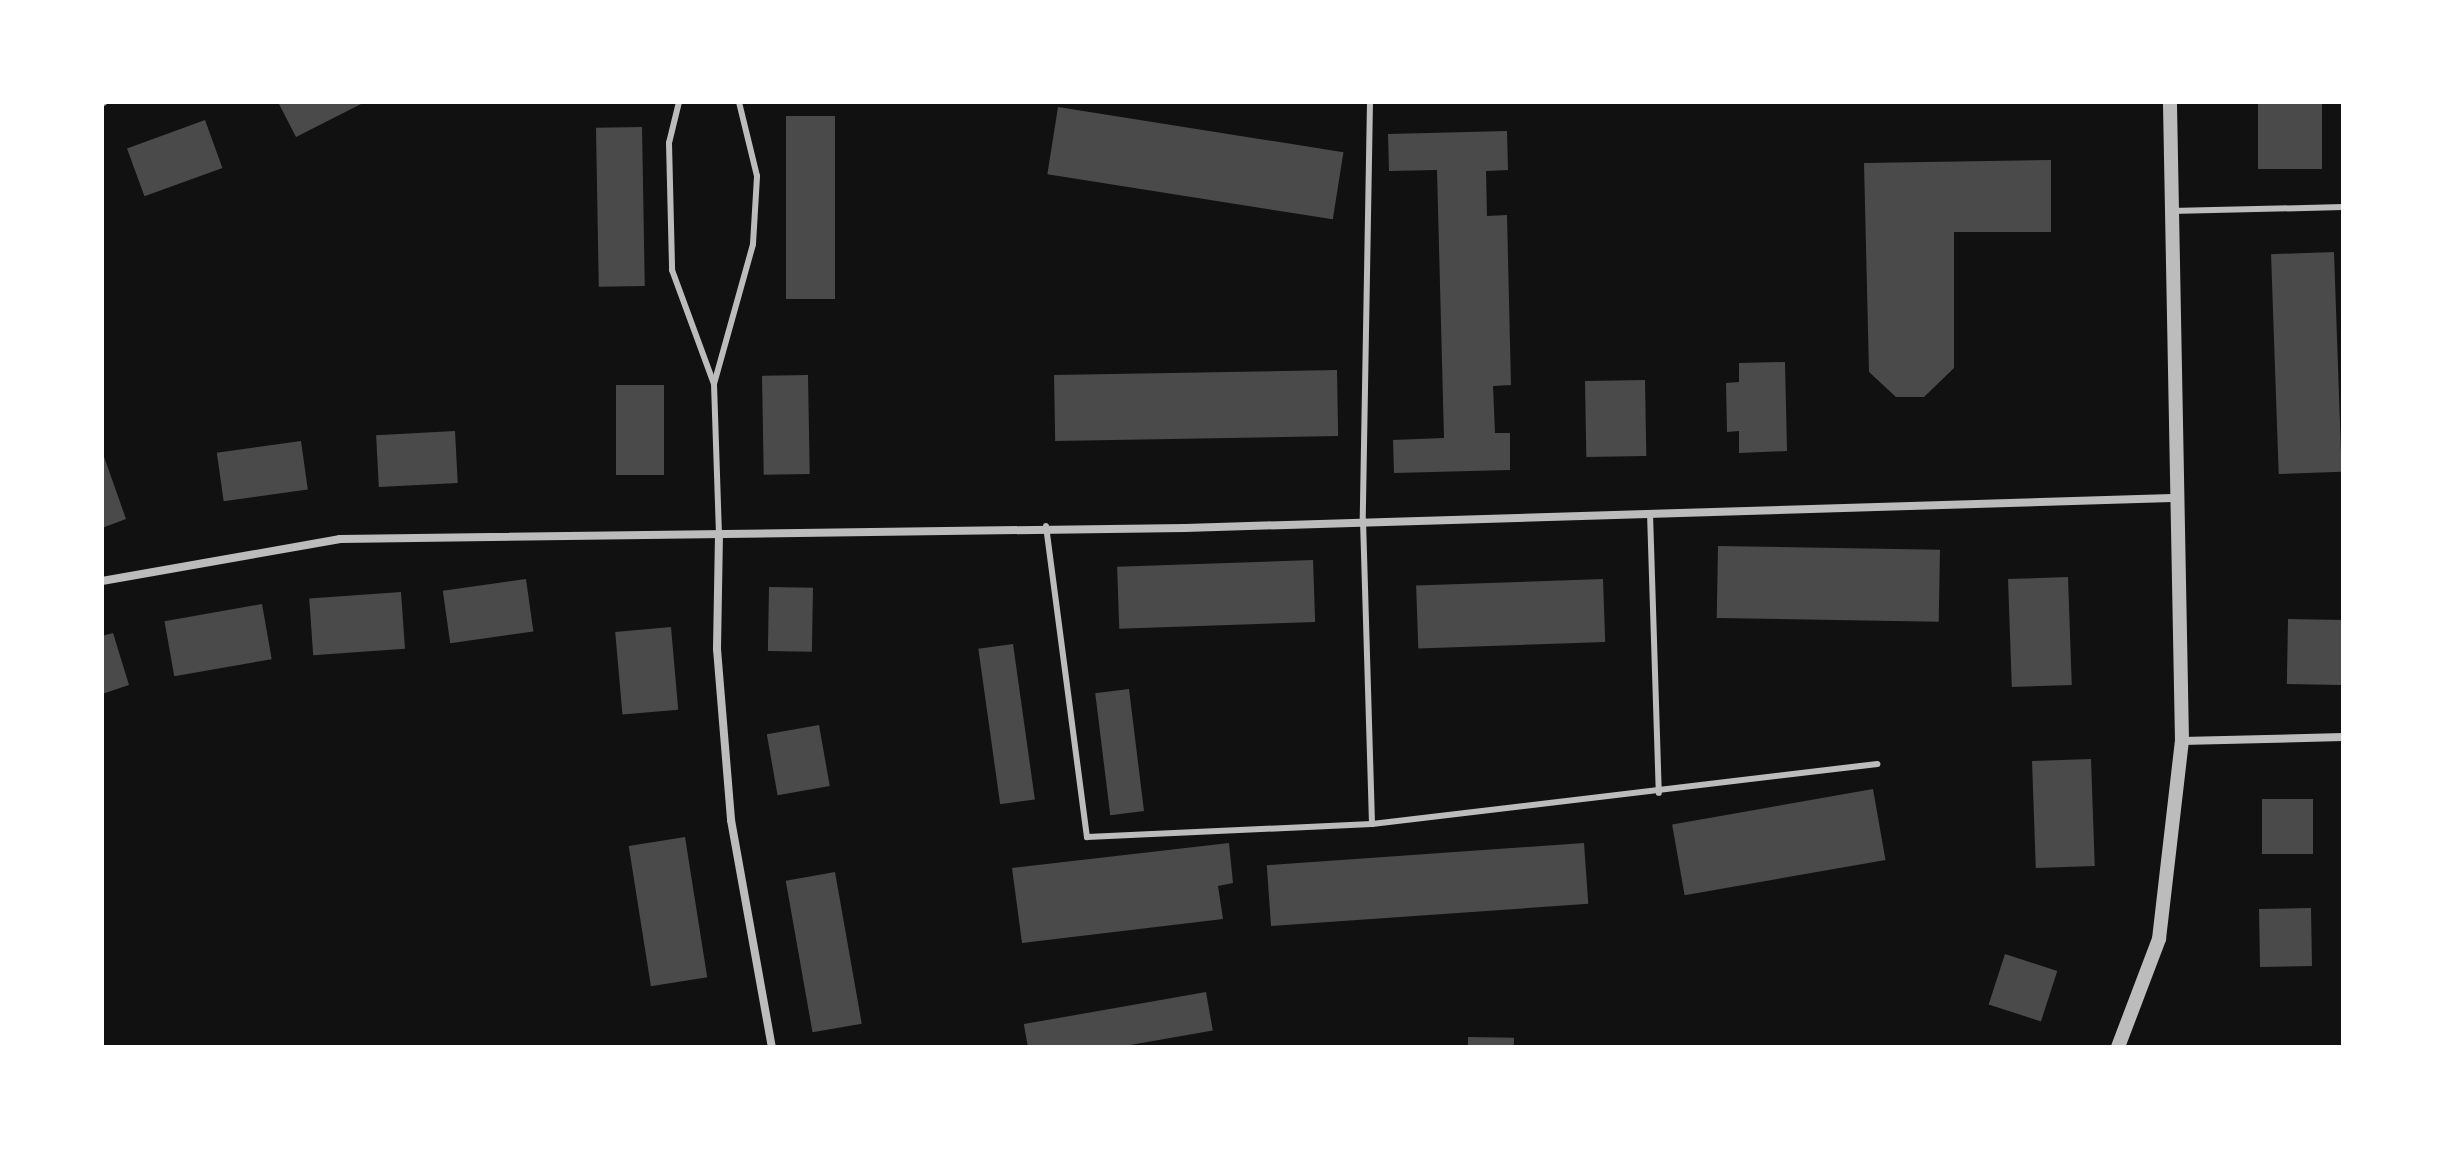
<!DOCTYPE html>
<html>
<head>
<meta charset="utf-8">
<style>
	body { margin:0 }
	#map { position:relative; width:2445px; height:1149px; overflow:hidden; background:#111; font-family:"Fira Sans Condensed",sans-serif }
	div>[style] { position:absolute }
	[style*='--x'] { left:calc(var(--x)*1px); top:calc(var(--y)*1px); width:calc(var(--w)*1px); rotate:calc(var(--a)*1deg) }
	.building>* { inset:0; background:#4a4a4a; transform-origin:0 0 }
	.service>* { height:6px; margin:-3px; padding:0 3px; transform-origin:3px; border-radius:3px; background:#bcbcbc }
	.minor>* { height:8px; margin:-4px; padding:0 4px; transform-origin:4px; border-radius:4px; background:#bcbcbc }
	.tertiary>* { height:14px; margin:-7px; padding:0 7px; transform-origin:7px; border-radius:7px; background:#bcbcbc }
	span { translate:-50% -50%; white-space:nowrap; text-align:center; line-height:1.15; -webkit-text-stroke:6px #fff; paint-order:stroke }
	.frame { position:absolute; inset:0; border:104px solid #fff; pointer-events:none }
</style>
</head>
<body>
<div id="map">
	<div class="building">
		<div style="clip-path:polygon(278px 102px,365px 102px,296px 137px)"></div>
		<div style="left:2258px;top:102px;width:64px;height:67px"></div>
		<div style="left:1058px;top:107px;width:289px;height:68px;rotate:9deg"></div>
		<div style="left:786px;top:116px;width:49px;height:183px"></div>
		<div style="left:205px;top:120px;width:51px;height:83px;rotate:70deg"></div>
		<div style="left:642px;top:127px;width:159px;height:46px;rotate:89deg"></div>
		<div style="clip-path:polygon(1507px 131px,1508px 170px,1486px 171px,1487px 216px,1507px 215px,1511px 385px,1493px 386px,1495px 433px,1510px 433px,1510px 470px,1394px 473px,1393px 440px,1444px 438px,1437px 170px,1389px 171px,1388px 134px)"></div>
		<div style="clip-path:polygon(2051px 160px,2051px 232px,1954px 232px,1954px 368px,1924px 397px,1896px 397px,1869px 372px,1864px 163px)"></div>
		<div style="left:2334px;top:252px;width:220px;height:63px;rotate:88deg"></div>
		<div style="clip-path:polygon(1785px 362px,1787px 451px,1739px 453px,1739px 431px,1727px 432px,1726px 383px,1739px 382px,1739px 363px)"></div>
		<div style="left:1337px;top:370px;width:66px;height:283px;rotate:89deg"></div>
		<div style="left:808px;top:375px;width:99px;height:46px;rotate:89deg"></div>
		<div style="left:1645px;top:380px;width:76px;height:60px;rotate:89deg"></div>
		<div style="left:616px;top:385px;width:48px;height:90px"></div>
		<div style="left:455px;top:431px;width:52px;height:79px;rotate:87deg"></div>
		<div style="left:301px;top:441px;width:49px;height:85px;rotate:82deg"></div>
		<div style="clip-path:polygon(102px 451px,126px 519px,102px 528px)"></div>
		<div style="left:1718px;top:546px;width:222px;height:72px;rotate:1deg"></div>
		<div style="left:1313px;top:560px;width:62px;height:196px;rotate:88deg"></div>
		<div style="left:2068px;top:577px;width:108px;height:60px;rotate:88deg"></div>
		<div style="left:526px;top:579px;width:53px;height:84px;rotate:82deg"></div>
		<div style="left:1603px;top:579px;width:63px;height:187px;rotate:88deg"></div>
		<div style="left:769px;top:587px;width:44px;height:64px;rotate:1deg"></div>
		<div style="left:401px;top:592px;width:57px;height:92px;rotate:86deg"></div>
		<div style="left:262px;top:604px;width:56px;height:99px;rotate:80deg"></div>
		<div style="left:2288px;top:619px;width:55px;height:65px;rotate:1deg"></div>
		<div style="left:671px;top:627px;width:83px;height:56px;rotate:85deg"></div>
		<div style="clip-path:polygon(113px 633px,129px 685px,102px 694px,102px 636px)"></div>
		<div style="left:1013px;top:644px;width:157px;height:35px;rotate:82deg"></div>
		<div style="left:1129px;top:689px;width:123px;height:34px;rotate:83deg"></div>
		<div style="left:819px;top:725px;width:62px;height:53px;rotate:80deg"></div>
		<div style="left:2091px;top:759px;width:107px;height:59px;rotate:88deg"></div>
		<div style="left:1873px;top:789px;width:72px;height:204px;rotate:80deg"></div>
		<div style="left:2262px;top:799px;width:51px;height:55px"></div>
		<div style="left:685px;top:837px;width:142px;height:57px;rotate:81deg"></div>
		<div style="clip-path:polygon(1229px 843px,1233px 883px,1218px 886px,1223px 919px,1022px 943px,1012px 868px)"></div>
		<div style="left:1584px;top:843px;width:61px;height:318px;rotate:86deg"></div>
		<div style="left:835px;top:872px;width:154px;height:50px;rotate:80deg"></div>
		<div style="left:2311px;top:908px;width:58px;height:52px;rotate:89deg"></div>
		<div style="left:2005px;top:954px;width:55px;height:53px;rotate:18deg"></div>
		<div style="left:1206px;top:992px;width:39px;height:185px;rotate:80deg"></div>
		<div style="left:1468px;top:1037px;width:46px;height:10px;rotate:1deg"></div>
	</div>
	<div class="service">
		<div style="--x:679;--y:102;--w:42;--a:103.7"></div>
		<div style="--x:669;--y:143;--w:127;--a:88.6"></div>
		<div style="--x:672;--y:270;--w:121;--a:69.8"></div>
		<div style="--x:714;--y:384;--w:150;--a:88.1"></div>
		<div style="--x:1370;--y:102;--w:418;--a:91"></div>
		<div style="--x:1363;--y:520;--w:304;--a:88.3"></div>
		<div style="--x:2171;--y:211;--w:172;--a:-1.3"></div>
		<div style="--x:714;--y:384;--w:145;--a:-74.4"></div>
		<div style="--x:753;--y:244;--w:68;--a:-86.6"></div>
		<div style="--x:757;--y:176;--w:76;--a:-103.7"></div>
		<div style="--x:1650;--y:513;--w:280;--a:88.2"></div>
		<div style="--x:1046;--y:526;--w:314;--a:82.5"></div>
		<div style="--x:1087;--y:837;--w:285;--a:-2.6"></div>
		<div style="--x:1372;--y:824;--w:509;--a:-6.78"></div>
	</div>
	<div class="minor">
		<div style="--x:102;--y:102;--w:1;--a:0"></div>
		<div style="--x:719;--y:534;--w:115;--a:91"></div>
		<div style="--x:717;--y:649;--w:172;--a:85.3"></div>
		<div style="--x:731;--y:820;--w:231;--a:79.8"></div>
		<div style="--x:102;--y:581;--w:242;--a:-10"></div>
		<div style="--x:340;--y:539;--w:845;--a:-0.75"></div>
		<div style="--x:1185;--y:528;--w:987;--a:-1.74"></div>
		<div style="--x:2182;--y:741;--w:161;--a:-1.4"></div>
	</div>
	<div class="tertiary">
		<div style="--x:2118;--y:1047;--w:116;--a:-69.2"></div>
		<div style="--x:2159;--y:939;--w:199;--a:-83.4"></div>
		<div style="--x:2182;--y:741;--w:639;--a:-91.08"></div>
	</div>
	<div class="frame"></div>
</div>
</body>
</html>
